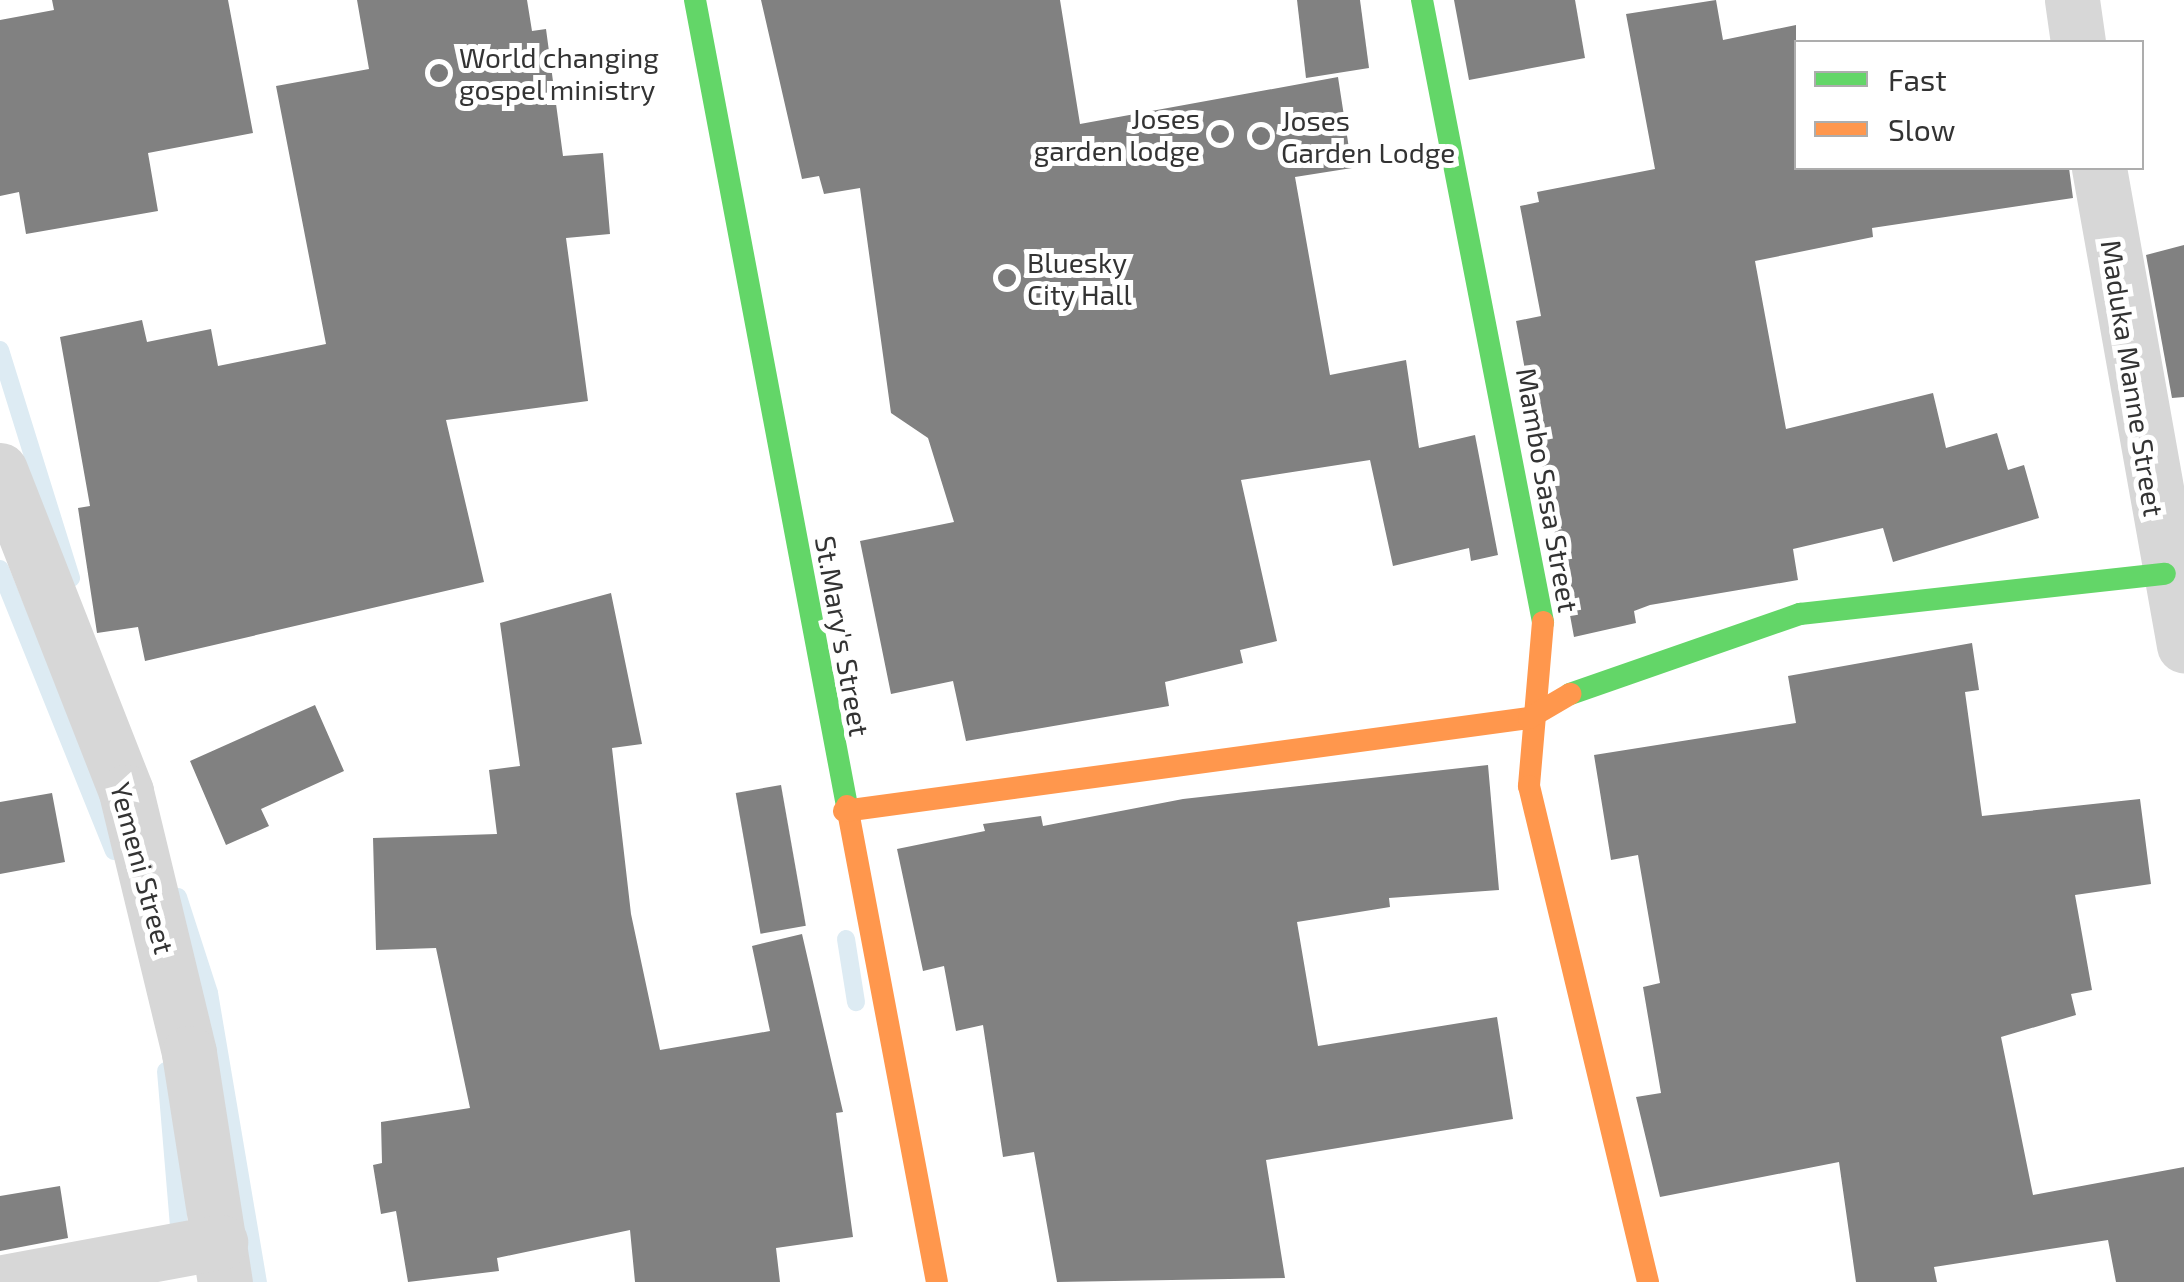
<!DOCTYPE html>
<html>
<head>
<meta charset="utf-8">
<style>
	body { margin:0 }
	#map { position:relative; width:2184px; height:1282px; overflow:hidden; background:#fff; font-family:"Exo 2",sans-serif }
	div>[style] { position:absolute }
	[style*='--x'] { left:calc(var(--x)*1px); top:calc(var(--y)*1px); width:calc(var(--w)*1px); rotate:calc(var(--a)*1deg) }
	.stream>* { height:18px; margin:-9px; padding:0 9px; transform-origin:9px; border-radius:9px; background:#ddebf3 }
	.building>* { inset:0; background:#818181; transform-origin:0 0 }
	.street>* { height:55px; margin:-27.5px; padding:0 27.5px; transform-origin:27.5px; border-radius:27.5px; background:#d7d7d7 }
	.fast>* { height:22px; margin:-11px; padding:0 11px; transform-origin:11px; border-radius:11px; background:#63d668 }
	.slow>* { height:22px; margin:-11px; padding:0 11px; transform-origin:11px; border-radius:11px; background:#ff974d }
	.dots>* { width:28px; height:28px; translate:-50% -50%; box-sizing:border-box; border:5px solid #fff; border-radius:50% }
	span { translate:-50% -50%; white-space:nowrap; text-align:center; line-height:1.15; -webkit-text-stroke:10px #fff; paint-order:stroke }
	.poi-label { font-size:28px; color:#333 }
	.left { translate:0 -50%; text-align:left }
	.right { translate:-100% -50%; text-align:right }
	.street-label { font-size:28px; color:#333 }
	.legend { position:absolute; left:1794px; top:40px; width:350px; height:130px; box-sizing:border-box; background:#fff; border:2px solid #adadad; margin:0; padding:12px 18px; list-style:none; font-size:30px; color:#333 }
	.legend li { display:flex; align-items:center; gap:20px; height:50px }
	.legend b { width:50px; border:2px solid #adadad }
</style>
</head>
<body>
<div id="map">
	<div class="stream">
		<div style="--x:0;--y:350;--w:239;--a:72.7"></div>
		<div style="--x:0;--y:569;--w:304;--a:68"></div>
		<div style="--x:178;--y:897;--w:101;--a:72.1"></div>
		<div style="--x:209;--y:993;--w:293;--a:80.4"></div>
		<div style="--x:846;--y:939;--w:64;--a:81"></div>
		<div style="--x:166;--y:1071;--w:157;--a:85.2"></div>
	</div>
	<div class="building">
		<div style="clip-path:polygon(52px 0,228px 0,253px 133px,148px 153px,158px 211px,26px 234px,19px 192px,0 196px,0 20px,54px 10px)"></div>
		<div style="clip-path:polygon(357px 0,527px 0,532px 31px,546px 29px,563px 156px,603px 153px,610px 234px,566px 238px,588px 401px,446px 420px,484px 582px,145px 661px,138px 627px,97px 633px,78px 508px,90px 506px,60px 337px,142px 320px,147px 342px,211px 329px,218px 366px,326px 344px,276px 86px,369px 69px)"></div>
		<div style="clip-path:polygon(761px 0,1060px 0,1080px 124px,1338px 77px,1352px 168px,1295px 177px,1330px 375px,1406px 360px,1419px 448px,1475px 435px,1498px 555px,1471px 561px,1469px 548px,1393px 566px,1370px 460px,1241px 480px,1277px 641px,1240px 650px,1243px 663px,1165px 682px,1169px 706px,966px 741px,953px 681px,891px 694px,860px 541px,954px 522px,928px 438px,891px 413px,860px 188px,824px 194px,819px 176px,802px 179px)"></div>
		<div style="clip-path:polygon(1297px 0,1360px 0,1369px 68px,1306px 78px)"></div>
		<div style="clip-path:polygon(1454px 0,1575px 0,1585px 58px,1469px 80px)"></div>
		<div style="clip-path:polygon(1716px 0,1723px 40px,1796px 25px,1796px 168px,2069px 168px,2073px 198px,1872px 228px,1873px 237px,1755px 261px,1786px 429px,1933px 393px,1946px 448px,1997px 433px,2008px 470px,2024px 465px,2039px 518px,1893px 562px,1883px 528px,1793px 549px,1798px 580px,1650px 605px,1634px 611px,1636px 623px,1574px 637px,1516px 321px,1541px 316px,1520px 206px,1539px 202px,1537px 192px,1655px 169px,1626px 14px)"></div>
		<div style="clip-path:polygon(2184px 245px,2184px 397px,2172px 398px,2146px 255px)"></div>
		<div style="clip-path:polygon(611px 593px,642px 744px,612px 748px,631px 914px,660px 1050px,770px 1031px,752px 946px,802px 934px,843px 1112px,836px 1113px,853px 1237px,776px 1248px,780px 1282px,635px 1282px,630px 1230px,497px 1258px,499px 1271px,408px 1282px,396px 1211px,381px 1214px,373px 1165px,382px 1163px,381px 1122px,470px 1108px,436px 948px,376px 950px,373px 838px,497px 834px,489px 770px,520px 766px,500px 623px)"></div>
		<div style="clip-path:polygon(1972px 643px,1979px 690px,1965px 692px,1982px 816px,2140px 799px,2151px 884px,2075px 895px,2092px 990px,2071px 994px,2076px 1015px,2001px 1037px,2033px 1195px,2184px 1167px,2184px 1282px,2116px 1282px,2108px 1240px,1934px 1267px,1937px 1282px,1856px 1282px,1839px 1162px,1660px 1197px,1636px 1097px,1661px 1093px,1643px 987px,1660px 983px,1638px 855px,1611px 860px,1594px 755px,1796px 723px,1788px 676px)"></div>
		<div style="clip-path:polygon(315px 705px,344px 771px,261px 809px,269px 826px,226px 845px,190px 761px)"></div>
		<div style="clip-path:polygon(1488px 765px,1499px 890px,1389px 898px,1390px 907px,1297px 922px,1318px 1046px,1497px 1017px,1513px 1119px,1266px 1160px,1285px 1278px,1057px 1282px,1034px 1152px,1003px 1157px,983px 1025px,956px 1031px,944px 966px,923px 971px,897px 849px,985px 831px,983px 824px,1041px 816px,1043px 826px,1183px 799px)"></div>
		<div style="left:781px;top:785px;width:143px;height:46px;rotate:80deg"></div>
		<div style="clip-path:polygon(52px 793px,65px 862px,0 874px,0 802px)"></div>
		<div style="clip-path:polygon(60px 1186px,68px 1238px,0 1251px,0 1196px)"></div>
	</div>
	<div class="street">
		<div style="--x:2072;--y:0;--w:42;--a:81.9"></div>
		<div style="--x:2099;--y:168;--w:485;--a:79.9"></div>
		<div style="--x:0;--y:470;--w:346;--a:68.6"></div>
		<div style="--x:126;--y:792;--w:268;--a:76.4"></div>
		<div style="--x:189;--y:1053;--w:232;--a:81.1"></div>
		<div style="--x:4;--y:1282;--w:220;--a:-10.5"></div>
	</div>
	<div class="fast">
		<div style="--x:695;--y:0;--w:820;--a:79.32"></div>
		<div style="--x:1422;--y:0;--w:634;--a:78.99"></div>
		<div style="--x:1570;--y:694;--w:244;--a:-19.2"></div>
		<div style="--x:1800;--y:614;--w:367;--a:-6.3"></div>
	</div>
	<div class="slow">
		<div style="--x:1543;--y:622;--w:165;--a:94.9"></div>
		<div style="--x:1529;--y:786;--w:510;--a:76.51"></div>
		<div style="--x:847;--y:806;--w:484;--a:79.3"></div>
		<div style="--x:844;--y:811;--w:691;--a:-7.73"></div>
		<div style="--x:1529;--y:718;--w:48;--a:-30.3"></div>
	</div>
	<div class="dots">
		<div style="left:439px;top:73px;background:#7a7a7a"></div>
		<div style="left:1220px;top:134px;background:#7a7a7a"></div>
		<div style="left:1261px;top:136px;background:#7a7a7a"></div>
		<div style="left:1007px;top:278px;background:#7a7a7a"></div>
	</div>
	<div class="poi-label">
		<span class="left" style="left:459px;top:73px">World changing<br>gospel ministry</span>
		<span class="right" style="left:1200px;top:134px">Joses<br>garden lodge</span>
		<span class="left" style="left:1281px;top:136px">Joses<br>Garden Lodge</span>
		<span class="left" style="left:1027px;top:278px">Bluesky<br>City Hall</span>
	</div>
	<div class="street-label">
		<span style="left:2133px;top:378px;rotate:81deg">Maduka Manne Street</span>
		<span style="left:1548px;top:490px;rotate:80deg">Mambo Sasa Street</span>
		<span style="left:843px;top:636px;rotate:80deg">St.Mary's Street</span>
		<span style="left:143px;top:868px;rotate:75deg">Yemeni Street</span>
	</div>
	<ul class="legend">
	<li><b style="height:12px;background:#63d668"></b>Fast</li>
	<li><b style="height:12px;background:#ff974d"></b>Slow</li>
	</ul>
</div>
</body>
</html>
